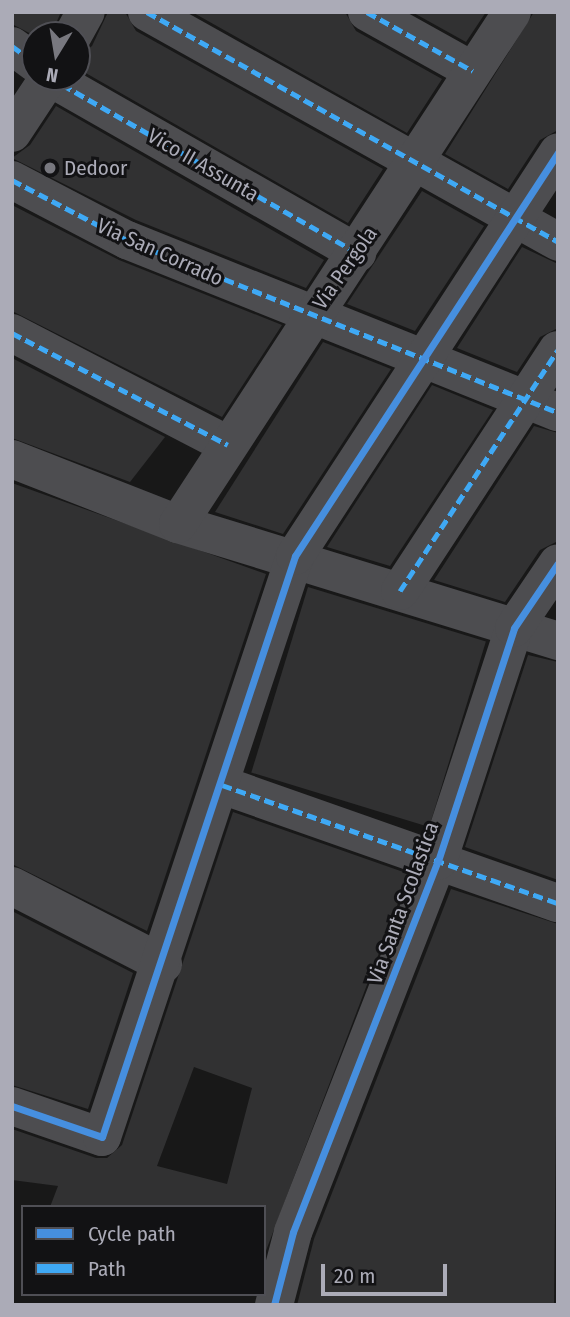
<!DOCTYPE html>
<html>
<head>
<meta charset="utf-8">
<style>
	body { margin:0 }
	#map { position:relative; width:570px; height:1317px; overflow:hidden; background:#181818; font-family:"Fira Sans Condensed",sans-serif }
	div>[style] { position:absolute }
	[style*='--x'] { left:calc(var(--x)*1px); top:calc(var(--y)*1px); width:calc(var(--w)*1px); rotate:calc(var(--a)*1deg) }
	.building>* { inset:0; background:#313132; transform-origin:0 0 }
	.minor>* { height:38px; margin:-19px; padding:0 19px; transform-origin:19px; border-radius:19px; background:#4d4d50 }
	.quiet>* { height:5px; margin-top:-2.5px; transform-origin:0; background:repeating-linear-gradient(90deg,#3fa9f5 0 10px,transparent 0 15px) }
	.cycleway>* { height:7px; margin:-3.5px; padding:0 3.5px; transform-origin:3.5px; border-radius:3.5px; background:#468fdf }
	.dots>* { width:19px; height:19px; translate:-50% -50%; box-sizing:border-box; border:4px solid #121214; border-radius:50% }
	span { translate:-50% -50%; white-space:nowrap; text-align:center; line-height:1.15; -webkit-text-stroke:6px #121214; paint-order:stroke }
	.street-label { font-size:21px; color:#ababb7 }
	.poi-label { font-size:21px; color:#ababb7 }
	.left { translate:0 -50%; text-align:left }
	.frame { position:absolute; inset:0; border:14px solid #ababb7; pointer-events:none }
	.legend { position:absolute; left:21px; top:1205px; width:245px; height:91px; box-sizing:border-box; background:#121214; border:2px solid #4f4f55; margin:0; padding:9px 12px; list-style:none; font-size:21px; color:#ababb7 }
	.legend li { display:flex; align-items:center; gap:14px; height:35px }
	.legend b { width:35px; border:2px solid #4f4f55 }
	.north { position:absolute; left:21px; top:21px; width:70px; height:70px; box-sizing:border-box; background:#121214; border:2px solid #4f4f55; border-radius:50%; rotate:191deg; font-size:19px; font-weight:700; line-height:28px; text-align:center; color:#ababb7 }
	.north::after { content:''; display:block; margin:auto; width:24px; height:32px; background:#78787f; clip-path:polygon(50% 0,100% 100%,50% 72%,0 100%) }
	.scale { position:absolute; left:321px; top:1264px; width:126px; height:32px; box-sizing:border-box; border:4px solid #ababb7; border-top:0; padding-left:9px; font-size:21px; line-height:24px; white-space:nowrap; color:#ababb7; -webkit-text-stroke:5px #121214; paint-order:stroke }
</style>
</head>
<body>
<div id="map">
	<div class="building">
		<div style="clip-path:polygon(12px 12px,61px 12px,51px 35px,35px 36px,12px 24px)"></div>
		<div style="clip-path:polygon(108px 12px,125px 12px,136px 31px,383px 169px,348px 223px,77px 68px,77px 56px,92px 46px)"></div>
		<div style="clip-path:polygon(192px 12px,345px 12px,356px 31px,442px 79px,407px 133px)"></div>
		<div style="clip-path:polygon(412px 12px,486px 12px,466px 42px)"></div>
		<div style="clip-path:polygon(534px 12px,558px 12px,558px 130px,540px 140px,508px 189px,445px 154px)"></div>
		<div style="clip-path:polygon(56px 106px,324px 260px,306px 288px,136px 220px,12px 158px,30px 145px)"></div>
		<div style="clip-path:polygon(422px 191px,484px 226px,415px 331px,347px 304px)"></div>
		<div style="clip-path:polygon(12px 205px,119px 260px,282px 325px,222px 417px,12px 311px)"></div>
		<div style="clip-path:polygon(522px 247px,558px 264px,558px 328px,540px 337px,517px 372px,457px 348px)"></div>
		<div style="clip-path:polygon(323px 342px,391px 369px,283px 534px,215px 512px)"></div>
		<div style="clip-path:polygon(12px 358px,165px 437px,130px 482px,12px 438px)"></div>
		<div style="clip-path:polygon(432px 385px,493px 410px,390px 566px,327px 547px)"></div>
		<div style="clip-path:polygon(534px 426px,558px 433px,558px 541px,540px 550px,505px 602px,434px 580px)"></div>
		<div style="clip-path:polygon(12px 483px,266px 574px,147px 931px,12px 864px)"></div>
		<div style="left:308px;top:587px;width:186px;height:194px;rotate:17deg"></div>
		<div style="clip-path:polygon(528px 655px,558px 662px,558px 880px,465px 847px)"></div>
		<div style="clip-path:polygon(evenodd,233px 812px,409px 874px,264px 1256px,264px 1207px,50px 1207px,58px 1186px,12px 1180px,12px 1129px,96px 1158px,107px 1158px,122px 1145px,233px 812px,194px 1067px,252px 1088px,227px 1184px,157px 1166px,194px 1067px)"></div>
		<div style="clip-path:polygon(451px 889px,558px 924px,554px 1305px,297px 1305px,314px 1239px)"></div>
		<div style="clip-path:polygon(12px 911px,133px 973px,88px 1109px,12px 1085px)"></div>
	</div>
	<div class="minor">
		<div style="--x:147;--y:12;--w:471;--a:29.2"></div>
		<div style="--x:367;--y:12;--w:121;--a:29.1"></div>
		<div style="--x:73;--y:35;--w:26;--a:-61"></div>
		<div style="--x:12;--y:46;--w:29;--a:36"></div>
		<div style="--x:49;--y:77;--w:355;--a:29.7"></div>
		<div style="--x:12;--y:133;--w:67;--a:-56.5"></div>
		<div style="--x:12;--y:180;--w:130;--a:27.6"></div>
		<div style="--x:127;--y:240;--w:464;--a:21.8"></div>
		<div style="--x:12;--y:333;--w:243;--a:27.4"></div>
		<div style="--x:12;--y:459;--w:178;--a:21.4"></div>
		<div style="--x:178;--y:524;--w:398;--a:17.1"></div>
		<div style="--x:178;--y:524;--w:611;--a:-56.88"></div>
		<div style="--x:400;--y:591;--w:288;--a:-56.8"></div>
		<div style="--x:222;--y:785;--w:356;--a:19.4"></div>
		<div style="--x:12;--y:886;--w:170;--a:27.3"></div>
		<div style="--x:12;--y:1106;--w:95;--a:19"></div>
		<div style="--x:102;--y:1137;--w:612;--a:-71.62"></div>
		<div style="--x:295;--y:556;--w:482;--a:-56.9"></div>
		<div style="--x:274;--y:1305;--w:75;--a:-75.4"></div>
		<div style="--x:293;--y:1232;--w:398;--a:-68.7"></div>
		<div style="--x:438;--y:861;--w:245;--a:-71.9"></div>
		<div style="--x:514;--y:628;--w:78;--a:-55.9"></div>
	</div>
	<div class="quiet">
		<div style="--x:147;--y:12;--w:471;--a:29.2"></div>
		<div style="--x:367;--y:12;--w:121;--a:29.1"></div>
		<div style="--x:12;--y:46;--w:29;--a:36"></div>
		<div style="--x:49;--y:77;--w:355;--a:29.7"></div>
		<div style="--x:12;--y:180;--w:130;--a:27.6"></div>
		<div style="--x:127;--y:240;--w:464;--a:21.8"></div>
		<div style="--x:12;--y:333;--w:243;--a:27.4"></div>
		<div style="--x:400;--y:591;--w:288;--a:-56.8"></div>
		<div style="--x:222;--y:785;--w:356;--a:19.4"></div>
	</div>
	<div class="cycleway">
		<div style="--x:12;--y:1106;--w:95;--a:19"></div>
		<div style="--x:102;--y:1137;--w:612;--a:-71.62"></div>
		<div style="--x:295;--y:556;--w:482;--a:-56.9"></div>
		<div style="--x:274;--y:1305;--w:75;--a:-75.4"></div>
		<div style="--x:293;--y:1232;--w:398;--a:-68.7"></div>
		<div style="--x:438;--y:861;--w:245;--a:-71.9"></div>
		<div style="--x:514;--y:628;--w:78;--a:-55.9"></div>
	</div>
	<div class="dots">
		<div style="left:50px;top:168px;background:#78787f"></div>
	</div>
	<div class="street-label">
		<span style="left:203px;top:165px;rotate:30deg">Vico II Assunta</span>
		<span style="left:160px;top:252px;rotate:24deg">Via San Corrado</span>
		<span style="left:345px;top:268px;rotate:-55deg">Via Pergola</span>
		<span style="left:403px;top:903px;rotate:-70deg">Via Santa Scolastica</span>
	</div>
	<div class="poi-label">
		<span class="left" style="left:64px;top:168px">Dedoor</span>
	</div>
	<div class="frame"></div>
	<ul class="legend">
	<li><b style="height:9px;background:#468fdf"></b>Cycle path</li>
	<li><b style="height:9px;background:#3fa9f5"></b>Path</li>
	</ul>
	<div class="north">N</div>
	<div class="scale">20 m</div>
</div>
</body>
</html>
